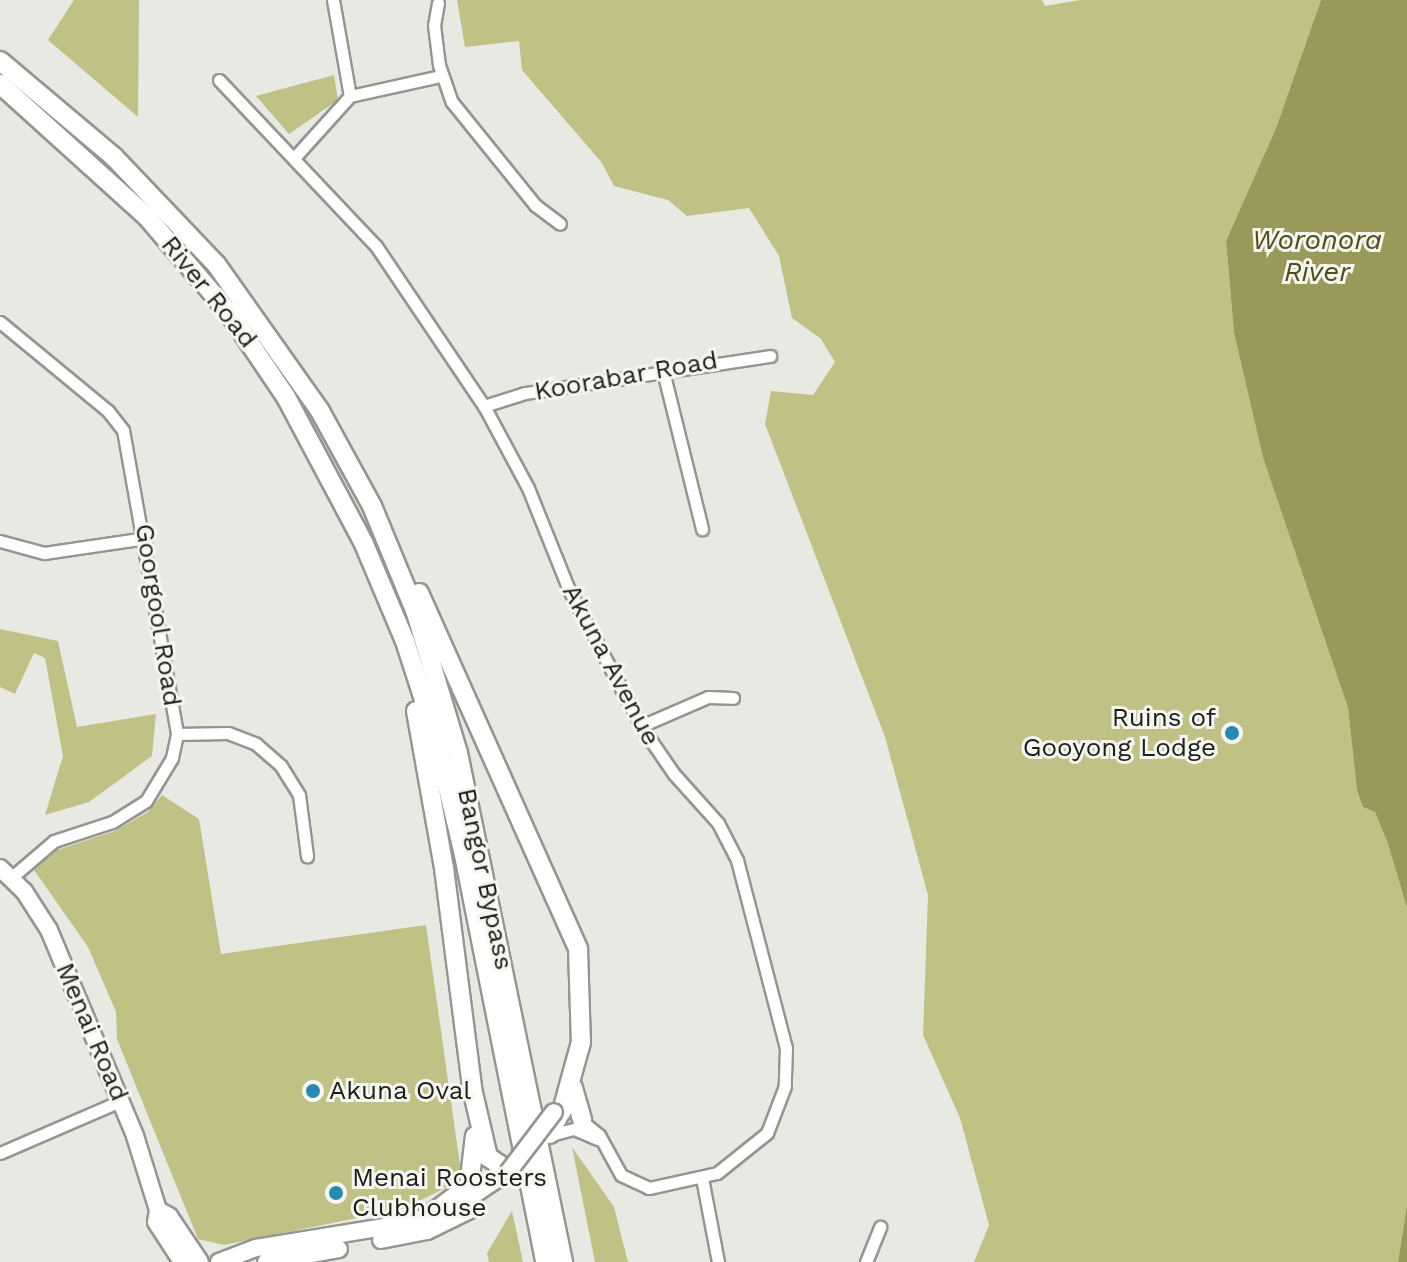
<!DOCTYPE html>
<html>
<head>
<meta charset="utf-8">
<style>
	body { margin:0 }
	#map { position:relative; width:1407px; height:1262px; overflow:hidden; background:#e9e9e4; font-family:"Work Sans",sans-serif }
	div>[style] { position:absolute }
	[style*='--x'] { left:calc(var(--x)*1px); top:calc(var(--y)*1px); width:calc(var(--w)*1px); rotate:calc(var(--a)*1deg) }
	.green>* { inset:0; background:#c0c185 }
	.water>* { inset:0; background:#999a5a }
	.roads { filter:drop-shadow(2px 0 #959591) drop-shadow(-2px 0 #959591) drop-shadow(0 2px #959591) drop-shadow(0 -2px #959591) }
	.street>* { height:11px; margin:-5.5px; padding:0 5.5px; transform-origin:5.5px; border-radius:5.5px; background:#fff }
	.secondary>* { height:16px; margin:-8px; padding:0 8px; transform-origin:8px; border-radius:8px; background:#fff }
	.primary>* { height:18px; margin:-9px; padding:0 9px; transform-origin:9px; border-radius:9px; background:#fff }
	.bridges { filter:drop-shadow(2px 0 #959591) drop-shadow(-2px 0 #959591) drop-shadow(0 2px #959591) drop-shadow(0 -2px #959591) }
	.secondary-bridge>* { height:16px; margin:-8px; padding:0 8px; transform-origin:8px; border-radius:8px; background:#fff }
	.dots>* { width:22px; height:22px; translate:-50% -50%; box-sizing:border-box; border:4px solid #f6f6f1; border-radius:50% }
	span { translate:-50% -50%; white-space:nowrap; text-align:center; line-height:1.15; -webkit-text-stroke:6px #f6f6f1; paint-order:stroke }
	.street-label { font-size:26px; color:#1d1d1b }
	.poi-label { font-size:26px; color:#1d1d1b }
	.right { translate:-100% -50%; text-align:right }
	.left { translate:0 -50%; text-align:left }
	.water-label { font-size:28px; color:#4e4e1d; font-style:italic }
</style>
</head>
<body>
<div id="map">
	<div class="green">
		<div style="clip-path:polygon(74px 0,139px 0,138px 117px,48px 40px)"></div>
		<div style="clip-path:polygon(457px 0,1042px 0,1045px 6px,1080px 0,1321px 0,1276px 128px,1226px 241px,1234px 333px,1263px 458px,1348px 708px,1357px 790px,1363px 807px,1375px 812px,1388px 844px,1407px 908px,1407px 1205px,1398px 1262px,974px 1262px,989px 1225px,960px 1118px,923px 1035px,928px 895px,885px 737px,765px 424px,771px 391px,813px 395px,835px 362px,821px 339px,792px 318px,779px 256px,749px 208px,687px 216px,668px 200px,614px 186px,602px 163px,522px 70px,519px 41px,465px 47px)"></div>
		<div style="clip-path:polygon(334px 75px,338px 100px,289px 134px,256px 96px)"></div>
		<div style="clip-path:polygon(0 629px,58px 641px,77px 727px,156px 714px,152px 756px,89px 802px,45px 815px,63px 756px,45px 658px,34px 653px,15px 694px,0 687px)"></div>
		<div style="clip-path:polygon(162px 795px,199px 819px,221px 954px,426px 925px,461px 1172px,445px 1188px,406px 1208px,224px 1245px,198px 1239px,117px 1039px,116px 1012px,88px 947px,34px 870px,57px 850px,115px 831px,148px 812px)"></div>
		<div style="clip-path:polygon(572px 1147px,614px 1207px,628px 1262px,595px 1262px)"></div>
		<div style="clip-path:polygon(512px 1211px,523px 1262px,489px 1262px,487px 1253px)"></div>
	</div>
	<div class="water">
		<div style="clip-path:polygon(1321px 0,1407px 0,1407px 908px,1388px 844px,1375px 812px,1363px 807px,1357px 790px,1348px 708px,1263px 458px,1234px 333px,1226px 241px,1276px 128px)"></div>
		<div style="clip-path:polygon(1407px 1205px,1407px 1262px,1398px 1262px)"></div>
	</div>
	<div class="roads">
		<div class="street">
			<div style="--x:333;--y:0;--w:97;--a:80"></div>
			<div style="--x:438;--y:3;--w:22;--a:100"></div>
			<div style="--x:434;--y:25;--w:40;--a:82.9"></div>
			<div style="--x:439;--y:65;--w:39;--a:71"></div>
			<div style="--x:452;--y:102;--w:132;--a:51.1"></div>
			<div style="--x:535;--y:205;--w:31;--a:37"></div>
			<div style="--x:219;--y:80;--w:228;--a:46.6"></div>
			<div style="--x:376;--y:246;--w:193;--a:56"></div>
			<div style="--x:484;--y:406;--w:93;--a:61.8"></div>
			<div style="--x:528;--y:488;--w:110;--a:68.1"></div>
			<div style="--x:569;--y:590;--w:154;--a:62.1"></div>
			<div style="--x:641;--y:726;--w:58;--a:55.5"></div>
			<div style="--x:674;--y:774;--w:66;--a:48.1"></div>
			<div style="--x:718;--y:823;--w:42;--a:62.8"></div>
			<div style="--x:737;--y:860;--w:194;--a:75.4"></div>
			<div style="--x:786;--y:1048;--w:38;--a:92"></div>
			<div style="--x:785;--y:1086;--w:50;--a:111"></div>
			<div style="--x:767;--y:1133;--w:64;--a:141.3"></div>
			<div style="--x:717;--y:1173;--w:70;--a:167.6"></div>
			<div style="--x:649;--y:1188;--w:31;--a:-155"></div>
			<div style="--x:621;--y:1175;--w:46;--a:-118.8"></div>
			<div style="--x:599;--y:1135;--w:27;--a:-141"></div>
			<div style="--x:294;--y:158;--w:84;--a:-47.9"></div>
			<div style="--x:350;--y:96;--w:92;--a:-12.5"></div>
			<div style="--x:0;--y:322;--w:140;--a:39.5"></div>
			<div style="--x:108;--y:411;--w:24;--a:52"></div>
			<div style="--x:123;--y:430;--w:309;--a:79.9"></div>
			<div style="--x:177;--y:734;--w:25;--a:102"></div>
			<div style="--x:172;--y:758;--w:50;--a:121.2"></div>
			<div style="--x:146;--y:801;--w:40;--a:148"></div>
			<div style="--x:112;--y:822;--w:61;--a:161.9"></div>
			<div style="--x:54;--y:841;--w:55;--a:139.4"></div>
			<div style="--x:663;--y:371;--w:163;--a:76.1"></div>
			<div style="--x:484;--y:406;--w:43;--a:-17.6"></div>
			<div style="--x:525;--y:393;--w:248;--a:-8.6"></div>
			<div style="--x:0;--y:541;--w:46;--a:15.3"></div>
			<div style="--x:44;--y:553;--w:103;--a:-8.4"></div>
			<div style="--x:641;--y:726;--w:73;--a:-23.4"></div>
			<div style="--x:708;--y:697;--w:25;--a:2"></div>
			<div style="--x:177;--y:734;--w:51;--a:-1.1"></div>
			<div style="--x:228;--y:733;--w:30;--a:21"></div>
			<div style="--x:256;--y:744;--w:33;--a:41"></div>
			<div style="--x:281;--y:766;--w:34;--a:58"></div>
			<div style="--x:299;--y:795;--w:62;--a:82.5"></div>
			<div style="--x:551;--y:1135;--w:24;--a:-15"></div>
			<div style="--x:574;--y:1129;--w:26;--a:23"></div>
			<div style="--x:0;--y:1153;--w:131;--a:-23.4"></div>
			<div style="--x:702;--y:1178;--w:86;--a:79.2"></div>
			<div style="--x:866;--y:1262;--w:38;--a:-68"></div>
		</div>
		<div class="secondary">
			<div style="--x:0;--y:868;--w:33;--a:44"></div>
			<div style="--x:24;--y:891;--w:46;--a:57.3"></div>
			<div style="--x:49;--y:930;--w:223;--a:67.3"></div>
			<div style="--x:135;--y:1136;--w:77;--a:72.7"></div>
			<div style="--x:158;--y:1210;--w:12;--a:99"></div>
			<div style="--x:156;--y:1222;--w:48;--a:57"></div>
			<div style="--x:550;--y:1135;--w:27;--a:-63"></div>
			<div style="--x:158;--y:1210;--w:13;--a:29"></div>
			<div style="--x:169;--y:1216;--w:55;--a:56"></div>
			<div style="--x:381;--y:1240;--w:47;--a:-11.1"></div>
			<div style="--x:427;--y:1231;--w:50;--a:-26.1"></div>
			<div style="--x:219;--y:1262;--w:40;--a:-21"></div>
			<div style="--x:256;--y:1248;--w:155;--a:-9.3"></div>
			<div style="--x:409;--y:1223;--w:51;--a:-19.5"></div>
			<div style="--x:457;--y:1206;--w:63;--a:-33.9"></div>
			<div style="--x:509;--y:1171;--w:10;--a:-6"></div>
			<div style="--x:266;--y:1262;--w:74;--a:-10.1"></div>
		</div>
		<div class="primary">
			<div style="--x:0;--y:61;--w:148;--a:40.1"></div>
			<div style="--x:113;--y:156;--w:149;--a:46.4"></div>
			<div style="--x:216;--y:264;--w:180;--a:54.7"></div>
			<div style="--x:320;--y:411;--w:108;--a:61.3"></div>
			<div style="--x:372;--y:506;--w:116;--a:67.6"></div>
			<div style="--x:416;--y:613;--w:146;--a:73.3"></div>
			<div style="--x:458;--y:753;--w:520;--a:78.34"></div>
			<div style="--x:0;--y:84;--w:198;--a:42.1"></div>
			<div style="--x:147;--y:217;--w:128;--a:49.4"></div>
			<div style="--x:230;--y:314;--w:100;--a:56"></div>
			<div style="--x:286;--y:397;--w:166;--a:62"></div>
			<div style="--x:364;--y:544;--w:105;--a:67.1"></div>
			<div style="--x:405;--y:641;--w:98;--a:72.1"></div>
			<div style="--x:435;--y:734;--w:124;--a:76.5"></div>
			<div style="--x:464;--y:855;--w:415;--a:78.7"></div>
			<div style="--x:419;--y:593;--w:390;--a:65.9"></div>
			<div style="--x:578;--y:949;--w:93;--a:88.2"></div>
			<div style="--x:581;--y:1042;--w:72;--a:105.4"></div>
			<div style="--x:416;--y:711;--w:159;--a:79.9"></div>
			<div style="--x:444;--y:868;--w:227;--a:82.7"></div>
			<div style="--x:473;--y:1093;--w:66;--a:76.8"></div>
			<div style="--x:488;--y:1157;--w:25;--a:34"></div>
			<div style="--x:573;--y:1088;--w:33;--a:74"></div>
			<div style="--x:426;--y:1218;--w:54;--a:-36.7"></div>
			<div style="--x:469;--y:1186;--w:50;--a:-83.2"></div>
		</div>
	</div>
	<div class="bridges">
		<div class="secondary-bridge">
			<div style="--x:509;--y:1171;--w:74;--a:-52.7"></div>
		</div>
	</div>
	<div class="dots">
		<div style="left:1232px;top:733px;background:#238ab3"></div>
		<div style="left:313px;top:1091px;background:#238ab3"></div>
		<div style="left:336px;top:1193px;background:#238ab3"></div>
	</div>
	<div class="street-label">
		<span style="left:209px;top:292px;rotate:51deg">River Road</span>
		<span style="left:626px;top:376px;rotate:-10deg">Koorabar Road</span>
		<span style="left:158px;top:615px;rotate:81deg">Goorgool Road</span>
		<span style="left:611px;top:665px;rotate:62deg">Akuna Avenue</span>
		<span style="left:485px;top:879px;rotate:78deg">Bangor Bypass</span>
		<span style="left:92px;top:1032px;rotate:67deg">Menai Road</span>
	</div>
	<div class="poi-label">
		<span class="right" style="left:1216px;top:733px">Ruins of<br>Gooyong Lodge</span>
		<span class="left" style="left:329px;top:1091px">Akuna Oval</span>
		<span class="left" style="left:352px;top:1193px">Menai Roosters<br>Clubhouse</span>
	</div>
	<div class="water-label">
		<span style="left:1317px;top:256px">Woronora<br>River</span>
	</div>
</div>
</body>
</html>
